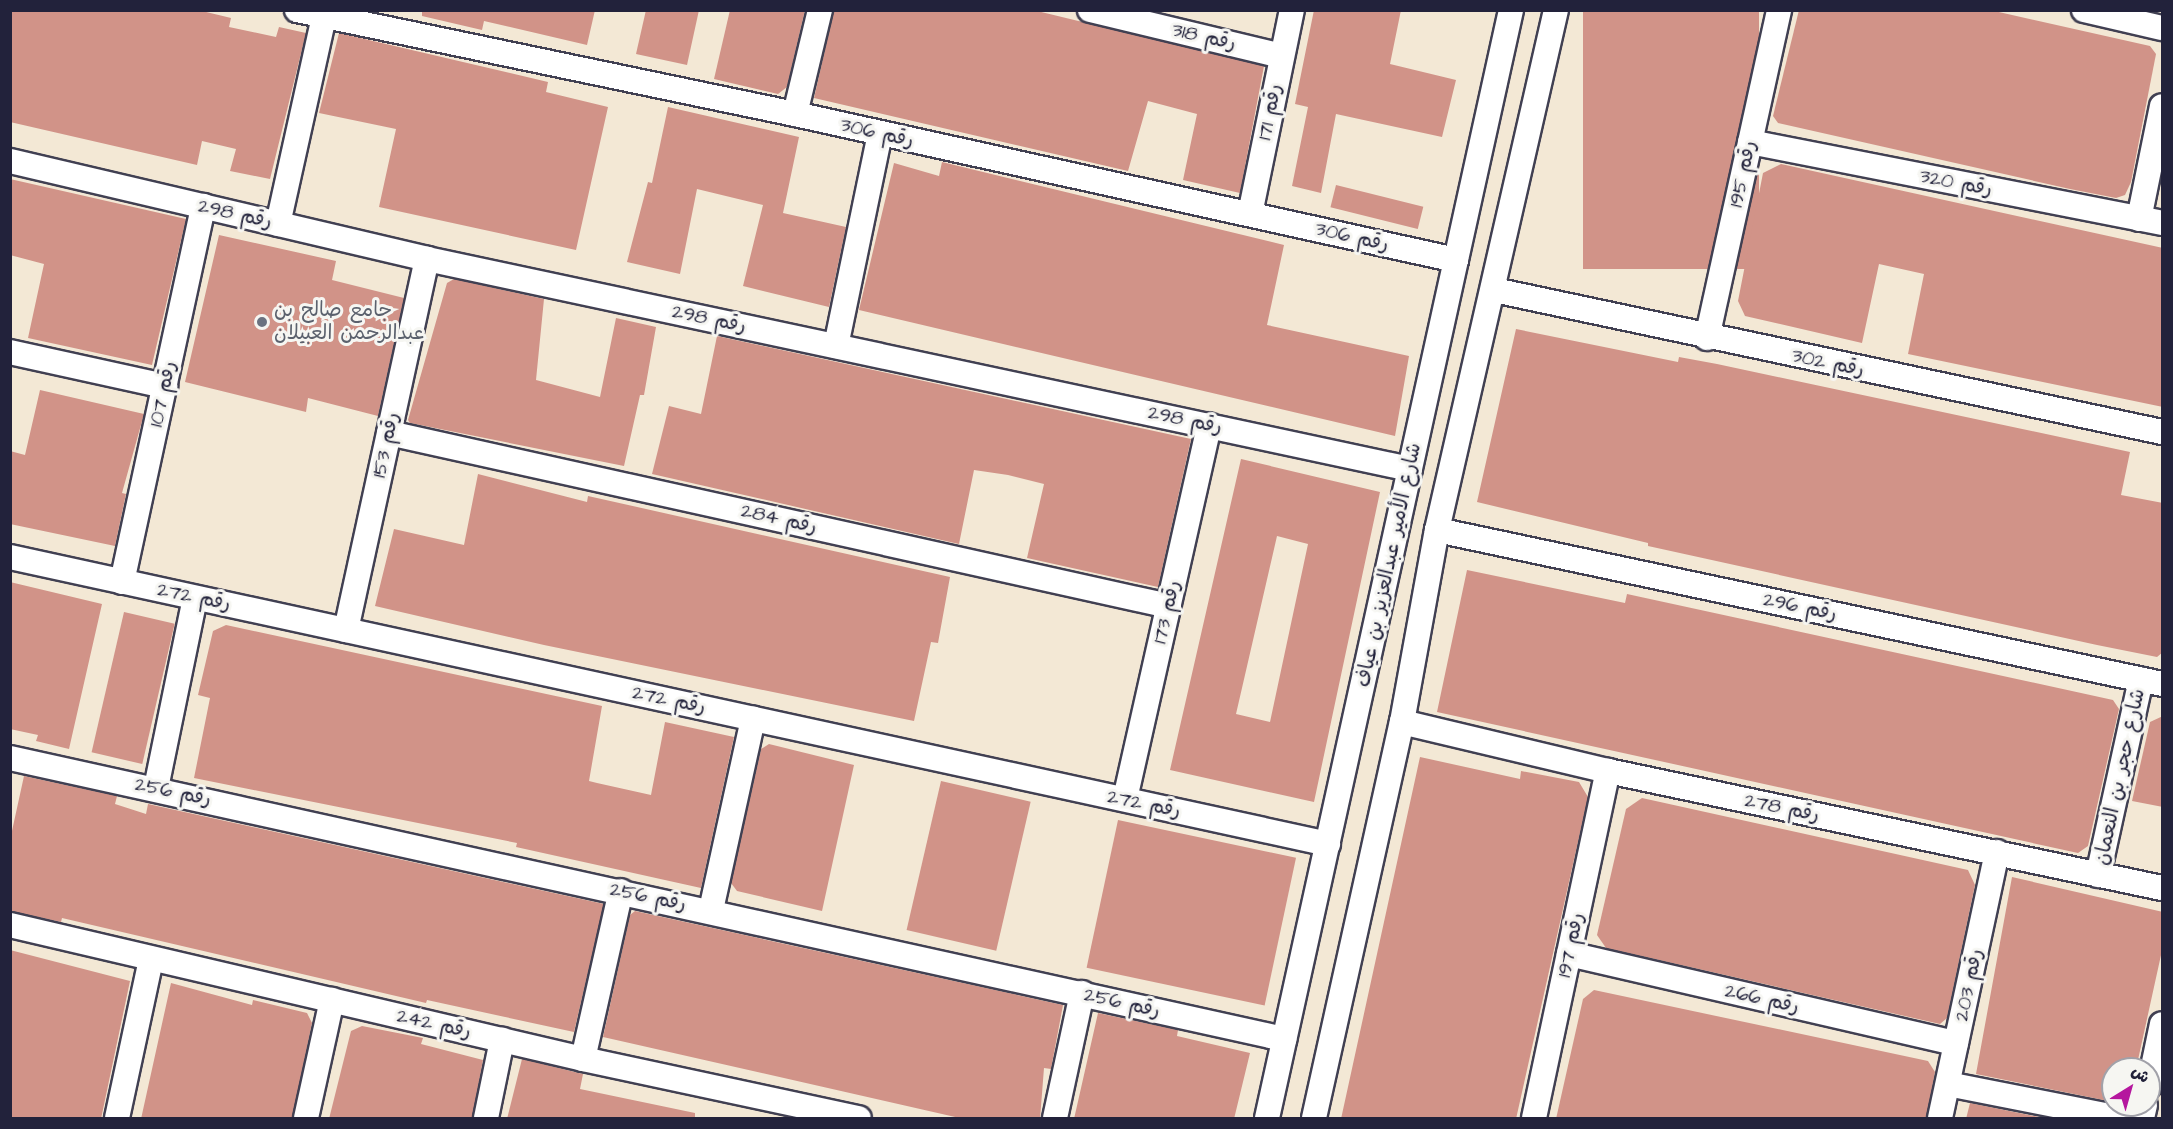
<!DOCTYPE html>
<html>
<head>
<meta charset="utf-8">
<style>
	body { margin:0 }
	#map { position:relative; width:2173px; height:1129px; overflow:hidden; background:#f3e8d5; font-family:"Architects Daughter","Playpen Sans Arabic",sans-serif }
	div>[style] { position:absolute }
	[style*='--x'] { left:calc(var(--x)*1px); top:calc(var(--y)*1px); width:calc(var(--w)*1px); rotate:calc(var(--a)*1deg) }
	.building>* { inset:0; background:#d19388; transform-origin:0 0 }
	.roads { filter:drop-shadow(2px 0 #414052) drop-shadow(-2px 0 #414052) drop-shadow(0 2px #414052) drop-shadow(0 -2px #414052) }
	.minor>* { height:24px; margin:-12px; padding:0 12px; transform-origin:12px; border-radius:12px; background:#fff }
	.dots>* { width:16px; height:16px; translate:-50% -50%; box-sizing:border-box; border:3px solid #f6f6f2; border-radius:50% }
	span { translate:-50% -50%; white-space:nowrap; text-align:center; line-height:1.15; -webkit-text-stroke:6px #f6f6f2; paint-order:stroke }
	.street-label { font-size:20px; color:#22223b }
	.worship-label { font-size:20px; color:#5b616d }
	.left { translate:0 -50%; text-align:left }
	.frame { position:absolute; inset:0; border:12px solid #22223b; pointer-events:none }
	.north { position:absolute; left:2101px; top:1057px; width:60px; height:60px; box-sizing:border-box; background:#f6f6f2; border:2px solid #a1a1a9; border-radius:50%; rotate:37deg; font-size:16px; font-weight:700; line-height:24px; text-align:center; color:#22223b }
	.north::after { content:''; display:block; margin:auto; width:21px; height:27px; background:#b5179e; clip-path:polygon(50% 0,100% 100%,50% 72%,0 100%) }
</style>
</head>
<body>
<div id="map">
	<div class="building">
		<div style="clip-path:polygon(10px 10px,198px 10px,231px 18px,229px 27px,276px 37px,279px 27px,306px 33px,270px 179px,230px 171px,236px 149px,202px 141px,197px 165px,10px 122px)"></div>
		<div style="clip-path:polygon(422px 10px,595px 10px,587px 45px,484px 21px,482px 30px,422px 16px)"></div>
		<div style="clip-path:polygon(646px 10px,699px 10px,687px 65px,636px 54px)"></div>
		<div style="clip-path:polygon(730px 10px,805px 10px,787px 87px,778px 94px,714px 79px)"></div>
		<div style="clip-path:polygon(834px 10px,1033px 10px,1264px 66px,1240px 193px,1183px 180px,1197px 114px,1148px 101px,1128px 171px,814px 98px)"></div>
		<div style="clip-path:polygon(1314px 10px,1401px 10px,1390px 64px,1456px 80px,1442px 137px,1336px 114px,1321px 193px,1292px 186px,1308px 107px,1295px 104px)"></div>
		<div style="left:1583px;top:10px;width:176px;height:259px"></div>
		<div style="clip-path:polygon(1799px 10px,1990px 10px,2150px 46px,2156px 54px,2131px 182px,2125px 195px,2116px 198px,2070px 189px,1778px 123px,1773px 116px)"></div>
		<div style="clip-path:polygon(339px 33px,548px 82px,546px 92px,608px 107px,576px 250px,379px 207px,396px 129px,319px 113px)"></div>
		<div style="clip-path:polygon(668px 107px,799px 137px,783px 213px,846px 227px,829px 307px,743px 286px,763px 205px,697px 189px,680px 274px,627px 262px,648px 182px,652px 183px)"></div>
		<div style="clip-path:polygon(942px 162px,1284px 245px,1267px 325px,1409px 356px,1395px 436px,859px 310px,894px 163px,939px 176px)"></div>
		<div style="clip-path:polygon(1781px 164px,2163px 248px,2163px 407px,1908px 354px,1924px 274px,1879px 264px,1862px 343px,1745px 316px,1738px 301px,1763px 173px)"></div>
		<div style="clip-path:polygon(10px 179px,186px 219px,152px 365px,28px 338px,44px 264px,10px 255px)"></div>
		<div style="left:1336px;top:185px;width:90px;height:23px;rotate:14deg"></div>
		<div style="clip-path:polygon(219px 235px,336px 261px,332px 280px,404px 298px,378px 416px,308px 398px,306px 412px,185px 382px)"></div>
		<div style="clip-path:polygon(454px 279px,544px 299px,536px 380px,600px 397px,616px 318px,656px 327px,644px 395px,640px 395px,624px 466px,410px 423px,408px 420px,447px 283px)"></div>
		<div style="clip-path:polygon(1516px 329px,1678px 362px,1679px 357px,1717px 364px,2130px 452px,2121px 495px,2163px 503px,2163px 652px,2157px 657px,2097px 645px,1648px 546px,1648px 543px,1477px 502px)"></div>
		<div style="clip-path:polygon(717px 336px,1191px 439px,1158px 587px,1027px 558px,1044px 484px,1008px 475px,974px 470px,959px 544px,652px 474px,669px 406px,701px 414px)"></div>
		<div style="clip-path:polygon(40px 390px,144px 414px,122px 493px,126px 494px,115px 546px,10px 524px,10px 451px,25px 455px)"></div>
		<div style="clip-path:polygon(evenodd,1241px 459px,1380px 492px,1314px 802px,1170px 770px,1241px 459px,1277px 536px,1308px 544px,1270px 722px,1236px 714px,1277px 536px)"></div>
		<div style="clip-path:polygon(478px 474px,587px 502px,588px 496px,950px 577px,938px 643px,931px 642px,914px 721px,544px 645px,375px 606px,394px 529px,464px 545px)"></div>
		<div style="clip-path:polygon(1467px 570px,1625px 603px,1627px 594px,2113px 700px,2119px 709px,2088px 846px,2078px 853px,1437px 712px)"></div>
		<div style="clip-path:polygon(10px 582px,102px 604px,69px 749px,36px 741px,38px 735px,10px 729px)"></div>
		<div style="left:124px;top:612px;width:52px;height:144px;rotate:13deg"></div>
		<div style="clip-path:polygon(226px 625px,602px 706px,589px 781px,597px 783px,651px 795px,665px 722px,734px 737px,701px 888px,516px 847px,517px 843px,194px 778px,210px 698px,198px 695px,213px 631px)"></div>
		<div style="clip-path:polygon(2163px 716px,2163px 807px,2132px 801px,2150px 722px)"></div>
		<div style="clip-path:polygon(769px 744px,854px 765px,822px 911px,737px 891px,731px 883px,761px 749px)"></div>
		<div style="clip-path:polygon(1420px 757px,1520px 779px,1521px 771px,1579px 782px,1588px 797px,1516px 1119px,1341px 1119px)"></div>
		<div style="clip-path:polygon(24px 776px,117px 796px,115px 804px,146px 814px,148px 804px,604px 904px,574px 1032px,427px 1000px,426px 1003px,62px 918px,61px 922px,10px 911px,10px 840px)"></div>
		<div style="left:941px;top:781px;width:92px;height:153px;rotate:13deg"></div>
		<div style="clip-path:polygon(1642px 798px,1968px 870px,1975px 885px,1947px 1018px,1940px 1024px,1606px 948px,1597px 935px,1626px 809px)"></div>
		<div style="left:1118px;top:820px;width:182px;height:151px;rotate:12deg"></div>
		<div style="clip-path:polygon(2012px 877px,2163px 912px,2163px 946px,2136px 1069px,2113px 1069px,2113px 1102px,1976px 1074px)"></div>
		<div style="clip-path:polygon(635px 911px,1063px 1005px,1051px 1069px,1044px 1068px,1040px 1119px,964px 1119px,603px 1037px,630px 915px)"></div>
		<div style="clip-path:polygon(10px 950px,130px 981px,101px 1119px,10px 1119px)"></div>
		<div style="clip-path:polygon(171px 983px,252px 1005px,253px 1000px,307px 1013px,312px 1023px,292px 1119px,141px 1119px)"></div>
		<div style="clip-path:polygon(1594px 990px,1928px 1061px,1935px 1072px,1926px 1119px,1556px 1119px,1583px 999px)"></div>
		<div style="clip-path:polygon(1098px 1013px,1178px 1030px,1177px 1036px,1250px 1053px,1234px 1119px,1074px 1119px)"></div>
		<div style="clip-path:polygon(362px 1026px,423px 1038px,421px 1044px,483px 1060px,472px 1119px,329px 1119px,351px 1031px)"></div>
		<div style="clip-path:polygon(522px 1059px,583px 1074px,580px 1089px,695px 1113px,695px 1119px,507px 1119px)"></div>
		<div style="clip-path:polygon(1970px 1103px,2049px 1119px,1966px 1119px)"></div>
	</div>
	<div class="roads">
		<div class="minor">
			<div style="--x:297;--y:10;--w:509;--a:11.8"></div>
			<div style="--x:795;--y:114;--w:677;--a:12.46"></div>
			<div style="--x:1090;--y:10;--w:197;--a:13.5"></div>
			<div style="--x:2084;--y:10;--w:80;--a:13"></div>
			<div style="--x:795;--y:114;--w:107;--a:-76.5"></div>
			<div style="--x:1750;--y:142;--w:420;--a:11.1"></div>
			<div style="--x:10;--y:161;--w:428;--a:13.2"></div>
			<div style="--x:427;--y:259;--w:1005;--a:12.06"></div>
			<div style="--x:1250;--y:214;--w:208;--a:-78.4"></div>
			<div style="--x:2139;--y:219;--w:115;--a:-78.5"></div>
			<div style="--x:278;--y:224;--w:212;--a:-77.5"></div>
			<div style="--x:1494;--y:290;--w:683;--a:12"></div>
			<div style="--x:1707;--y:338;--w:336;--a:-77.6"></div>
			<div style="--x:836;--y:346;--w:217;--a:-78.3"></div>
			<div style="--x:10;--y:352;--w:159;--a:12.4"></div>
			<div style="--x:389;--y:433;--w:799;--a:12.51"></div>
			<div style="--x:1437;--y:530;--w:741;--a:11.99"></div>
			<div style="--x:10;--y:557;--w:1349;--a:12.28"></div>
			<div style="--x:122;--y:582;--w:385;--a:-77.8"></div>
			<div style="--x:346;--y:630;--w:380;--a:-77.7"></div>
			<div style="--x:1402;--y:722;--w:212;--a:13.4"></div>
			<div style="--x:1608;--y:771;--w:566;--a:11.93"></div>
			<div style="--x:10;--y:758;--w:1305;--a:12.44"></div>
			<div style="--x:156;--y:788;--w:194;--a:-78.4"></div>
			<div style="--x:1125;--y:799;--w:383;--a:-77.3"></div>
			<div style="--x:2098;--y:875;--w:200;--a:-77.6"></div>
			<div style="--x:711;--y:910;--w:196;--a:-77.6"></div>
			<div style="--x:10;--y:925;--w:588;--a:13.16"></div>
			<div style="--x:583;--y:1059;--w:282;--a:12.1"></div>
			<div style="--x:1569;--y:954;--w:397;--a:13"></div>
			<div style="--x:583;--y:1059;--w:172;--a:-77.3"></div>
			<div style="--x:1948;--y:1084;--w:175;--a:11.2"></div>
			<div style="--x:2149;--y:1086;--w:63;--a:-78.2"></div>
			<div style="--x:117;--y:1118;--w:163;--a:-77.9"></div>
			<div style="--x:306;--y:1118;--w:121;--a:-77.6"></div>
			<div style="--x:486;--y:1118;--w:80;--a:-78.4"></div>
			<div style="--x:1055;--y:1118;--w:128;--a:-77.8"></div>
			<div style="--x:1267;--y:1118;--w:1135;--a:-77.58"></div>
			<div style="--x:1314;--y:1118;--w:406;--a:-77.5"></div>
			<div style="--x:1402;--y:722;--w:195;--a:-79.7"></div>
			<div style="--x:1437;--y:530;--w:533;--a:-77.11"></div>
			<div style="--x:1534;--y:1118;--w:355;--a:-78"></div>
			<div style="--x:1940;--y:1118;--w:272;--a:-77.9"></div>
			<div style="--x:2142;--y:1118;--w:13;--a:-77"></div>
		</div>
	</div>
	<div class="dots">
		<div style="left:262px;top:322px;background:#6b7280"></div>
	</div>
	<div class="street-label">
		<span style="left:1204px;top:37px;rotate:13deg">رقم 318</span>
		<span style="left:1270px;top:112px;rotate:-79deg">رقم 171</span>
		<span style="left:877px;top:133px;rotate:13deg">رقم 306</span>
		<span style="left:1743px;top:174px;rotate:-78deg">رقم 195</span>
		<span style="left:1956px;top:183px;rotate:11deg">رقم 320</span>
		<span style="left:235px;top:214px;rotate:13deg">رقم 298</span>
		<span style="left:1352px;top:237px;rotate:13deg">رقم 306</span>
		<span style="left:709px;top:319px;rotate:12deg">رقم 298</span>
		<span style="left:1828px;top:363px;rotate:12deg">رقم 302</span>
		<span style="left:163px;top:394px;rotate:-78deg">رقم 107</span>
		<span style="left:1185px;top:420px;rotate:12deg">رقم 298</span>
		<span style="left:386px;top:445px;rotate:-78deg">رقم 153</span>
		<span style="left:779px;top:519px;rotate:13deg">رقم 284</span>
		<span style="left:1389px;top:565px;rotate:-78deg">شارع الأمير عبدالعزيز بن عياف</span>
		<span style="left:194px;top:597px;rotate:12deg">رقم 272</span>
		<span style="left:1800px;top:607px;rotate:12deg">رقم 296</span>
		<span style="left:1167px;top:612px;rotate:-77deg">رقم 173</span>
		<span style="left:669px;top:700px;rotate:12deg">رقم 272</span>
		<span style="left:2120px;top:777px;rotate:-78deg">شارع حجر بن النعمان</span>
		<span style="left:173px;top:792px;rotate:12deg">رقم 256</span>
		<span style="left:1144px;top:804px;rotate:12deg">رقم 272</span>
		<span style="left:1782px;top:808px;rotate:12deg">رقم 278</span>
		<span style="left:648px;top:897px;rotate:12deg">رقم 256</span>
		<span style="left:1571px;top:945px;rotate:-78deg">رقم 197</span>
		<span style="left:1969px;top:985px;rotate:-78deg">رقم 203</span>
		<span style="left:1762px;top:999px;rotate:13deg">رقم 266</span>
		<span style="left:1122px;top:1003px;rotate:13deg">رقم 256</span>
		<span style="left:434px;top:1024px;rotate:13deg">رقم 242</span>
	</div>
	<div class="worship-label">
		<span class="left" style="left:274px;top:322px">جامع صالح بن<br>عبدالرحمن العبيلان</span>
	</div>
	<div class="frame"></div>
	<div class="north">ش</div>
</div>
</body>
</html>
